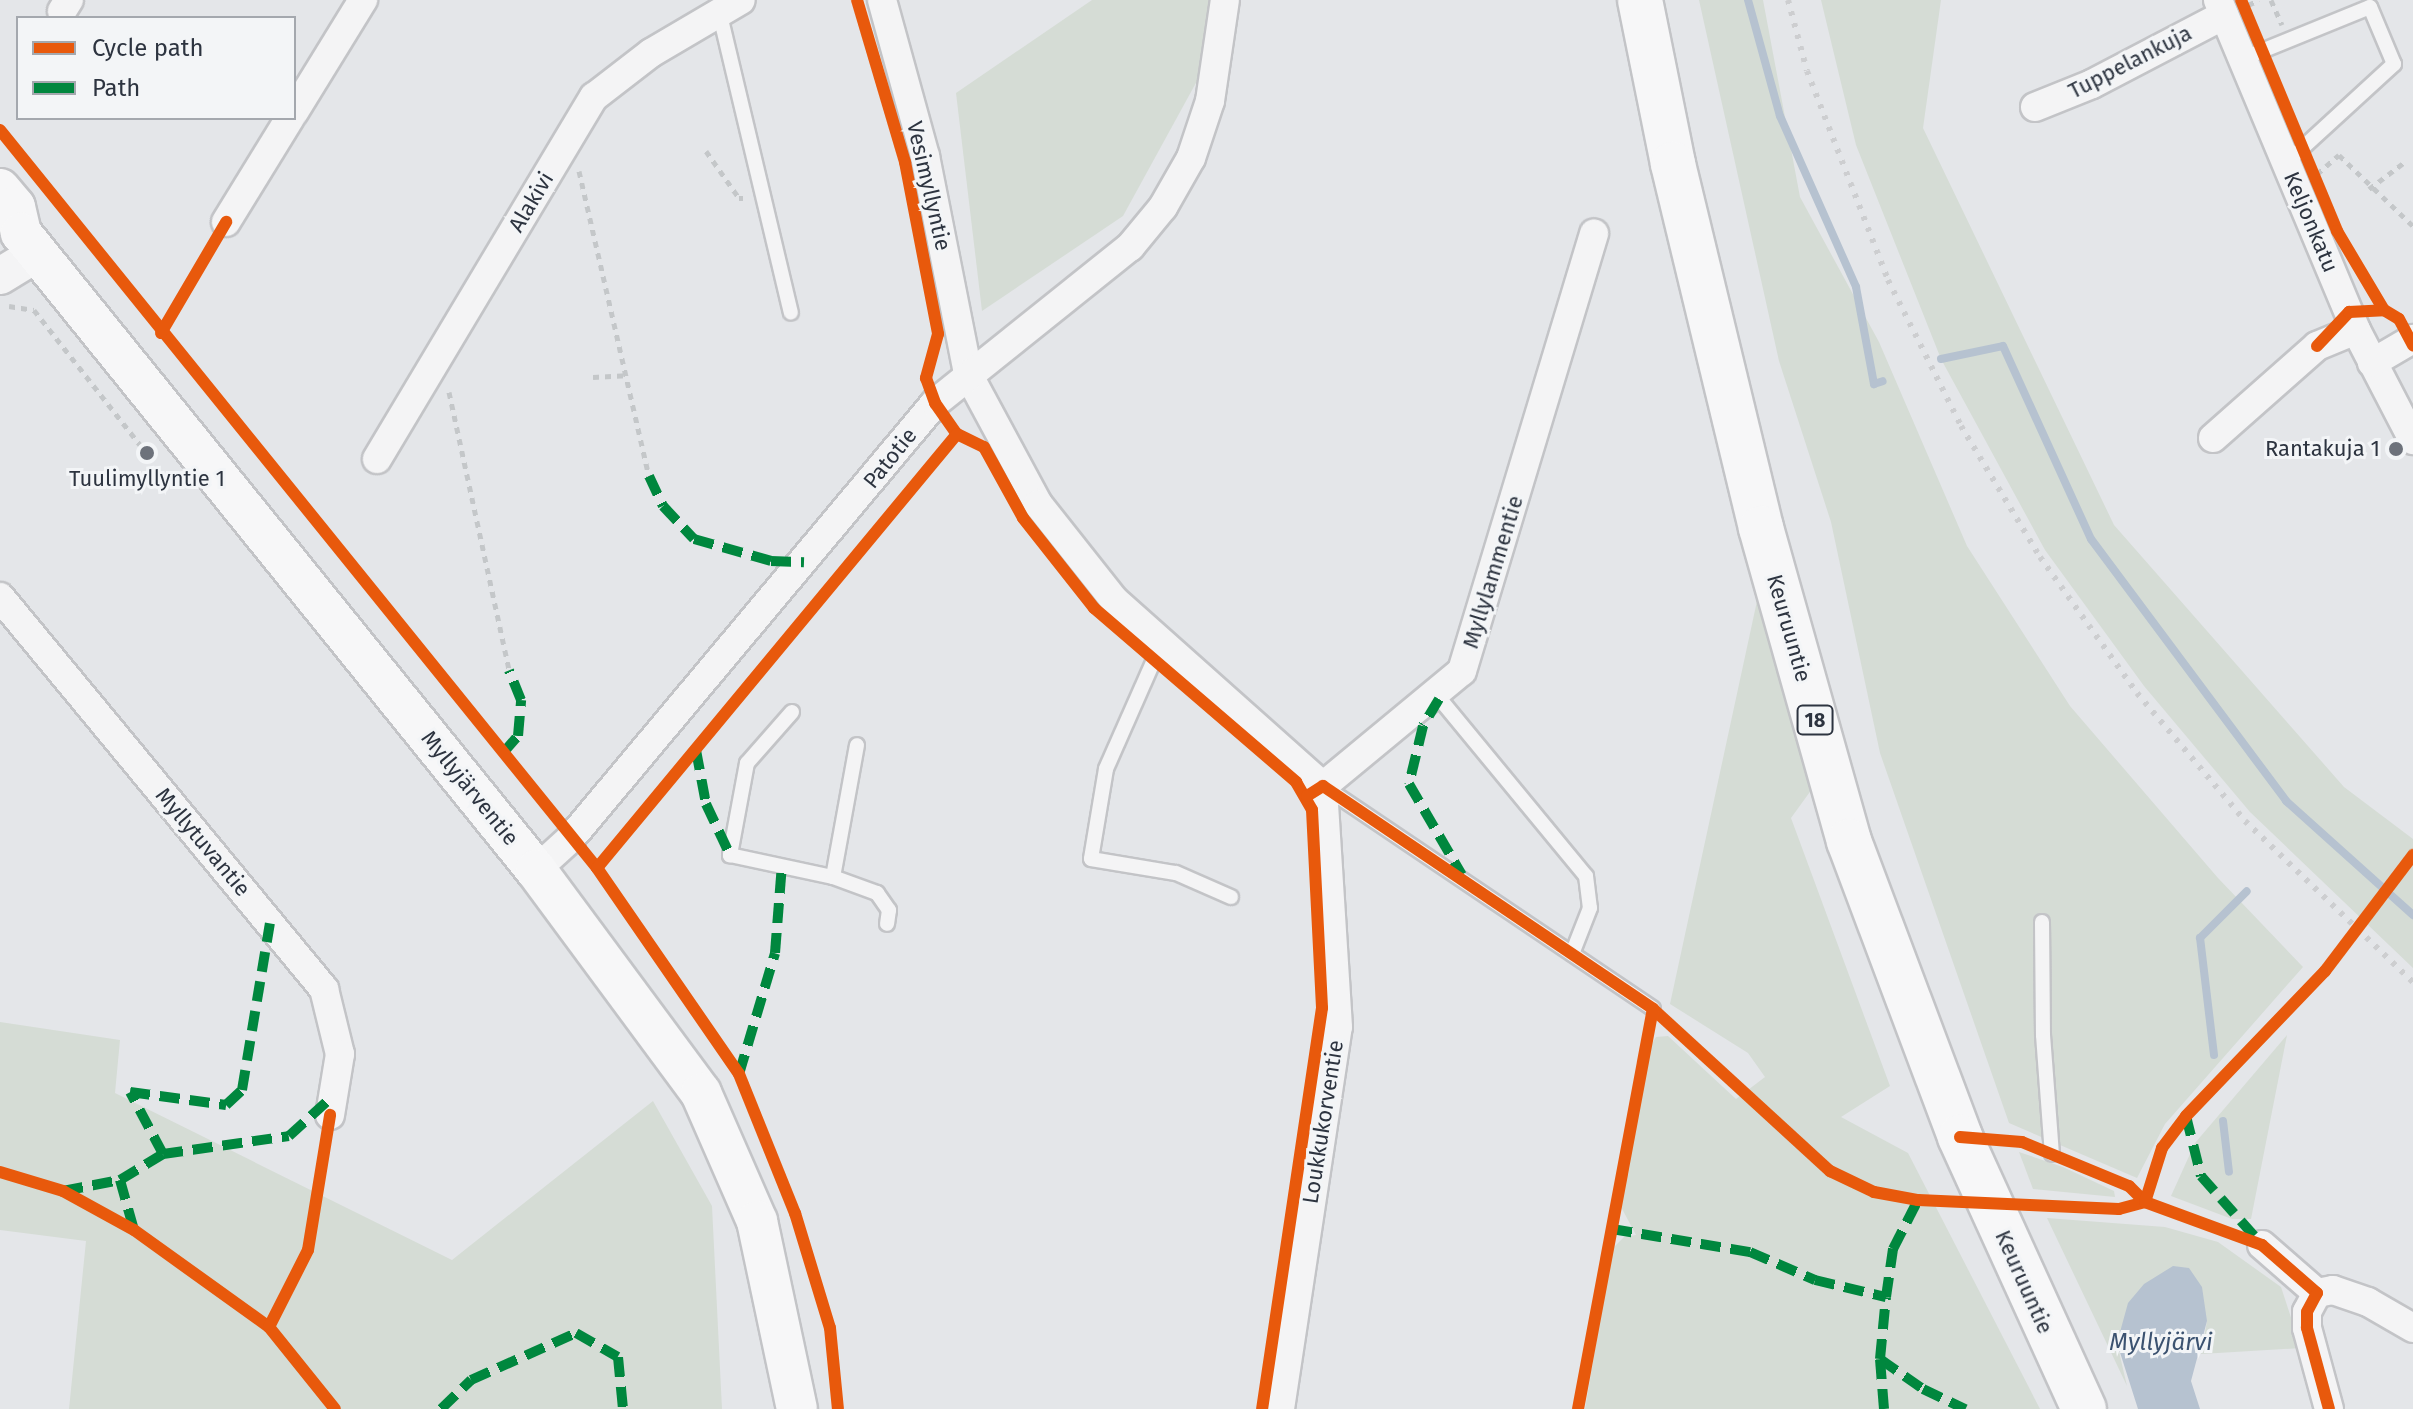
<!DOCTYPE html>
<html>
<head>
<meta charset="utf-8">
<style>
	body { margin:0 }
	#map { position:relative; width:2413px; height:1409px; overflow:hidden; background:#e4e6e9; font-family:"Fira Sans",sans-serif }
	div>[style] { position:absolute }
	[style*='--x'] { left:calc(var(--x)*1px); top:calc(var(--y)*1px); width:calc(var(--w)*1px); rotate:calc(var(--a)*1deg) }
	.green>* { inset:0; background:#d5dcd5 }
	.water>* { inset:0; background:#b6c2d0 }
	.stream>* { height:8px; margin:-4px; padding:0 4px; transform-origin:4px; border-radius:4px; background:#b6c2d0 }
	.path>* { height:5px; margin-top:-2.5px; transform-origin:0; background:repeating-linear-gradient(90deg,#c4c7c9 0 6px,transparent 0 12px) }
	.roads { filter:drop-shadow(2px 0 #c3c4c7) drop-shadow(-2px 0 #c3c4c7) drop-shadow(0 2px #c3c4c7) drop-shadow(0 -2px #c3c4c7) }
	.service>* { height:14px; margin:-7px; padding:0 7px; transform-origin:7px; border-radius:7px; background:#f4f4f5 }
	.minor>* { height:28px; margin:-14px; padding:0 14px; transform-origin:14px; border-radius:14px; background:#f4f4f5 }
	.tertiary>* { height:36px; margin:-18px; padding:0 18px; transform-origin:18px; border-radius:18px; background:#f4f4f5 }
	.secondary>* { height:40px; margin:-20px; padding:0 20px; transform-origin:20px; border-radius:20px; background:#f7f7f8 }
	.trunk>* { height:44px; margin:-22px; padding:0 22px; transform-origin:22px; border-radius:22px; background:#f7f7f8 }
	.rail>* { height:6px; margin-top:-3px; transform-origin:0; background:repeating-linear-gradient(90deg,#cdced0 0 4px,transparent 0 12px) }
	.quiet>* { height:10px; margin-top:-5px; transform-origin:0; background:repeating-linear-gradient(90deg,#00873e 0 20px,transparent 0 30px) }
	.cycleway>* { height:12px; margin:-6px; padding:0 6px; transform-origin:6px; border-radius:6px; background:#e8590c }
	.dots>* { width:22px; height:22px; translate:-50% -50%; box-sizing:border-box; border:4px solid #f3f5f7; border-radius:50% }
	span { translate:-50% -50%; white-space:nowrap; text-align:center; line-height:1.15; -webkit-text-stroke:6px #f3f5f7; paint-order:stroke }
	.shield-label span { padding:2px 6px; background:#f3f5f7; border:2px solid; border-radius:6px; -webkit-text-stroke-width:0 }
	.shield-label { font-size:20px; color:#2d3440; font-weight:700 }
	.street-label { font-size:22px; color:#2d3440 }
	.poi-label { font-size:22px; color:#2d3440 }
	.right { translate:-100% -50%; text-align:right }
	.water-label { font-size:24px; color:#3b5270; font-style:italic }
	.legend { position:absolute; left:16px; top:16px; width:280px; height:104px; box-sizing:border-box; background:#f3f5f7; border:2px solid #a4a8ae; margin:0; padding:10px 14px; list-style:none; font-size:24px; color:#2d3440 }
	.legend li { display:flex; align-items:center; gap:16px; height:40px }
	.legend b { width:40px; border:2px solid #a4a8ae }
</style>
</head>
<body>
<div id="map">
	<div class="green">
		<div style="clip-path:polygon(1092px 0,1209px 0,1197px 81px,1123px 216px,982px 311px,956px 93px)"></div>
		<div style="clip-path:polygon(1699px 0,1763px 0,1800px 197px,1879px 342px,1967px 546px,2070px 706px,2218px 878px,2303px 967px,2165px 1124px,2137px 1178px,2009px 1123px,1880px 753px,1831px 522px,1779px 361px)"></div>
		<div style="clip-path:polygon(1821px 0,1941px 0,1923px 128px,2114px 525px,2344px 787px,2413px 839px,2413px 968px,2250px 812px,2144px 686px,2045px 550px,1941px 359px,1856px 145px)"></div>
		<div style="clip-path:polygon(1757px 601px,1812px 789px,1791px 818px,1890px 1086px,1841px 1117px,1908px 1153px,2040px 1409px,1585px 1409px,1612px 1249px,1624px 1237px,1636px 1235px,1620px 1205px,1650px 1047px,1656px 1037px,1668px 1036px,1736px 1099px,1765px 1077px,1748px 1053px,1670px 1004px)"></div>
		<div style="clip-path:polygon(0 1022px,120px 1040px,115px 1093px,452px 1260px,653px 1101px,712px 1206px,722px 1409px,69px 1409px,86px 1241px,0 1230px)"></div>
		<div style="clip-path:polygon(2287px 1035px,2251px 1219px,2232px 1219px,2171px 1196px,2195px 1143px)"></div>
		<div style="clip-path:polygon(2019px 1152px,2063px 1167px,2114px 1191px,2115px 1197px,2033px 1189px)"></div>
		<div style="clip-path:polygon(2047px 1218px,2165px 1227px,2218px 1242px,2281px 1287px,2301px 1348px,2201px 1354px,2207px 1321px,2117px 1343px,2127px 1386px)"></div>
	</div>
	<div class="water">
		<div style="clip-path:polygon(2173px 1266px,2189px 1268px,2202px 1287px,2207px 1321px,2191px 1381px,2200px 1409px,2138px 1409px,2117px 1343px,2128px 1303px,2144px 1284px)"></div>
	</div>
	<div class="stream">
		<div style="--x:1748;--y:0;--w:120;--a:74.6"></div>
		<div style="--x:1780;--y:116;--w:187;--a:66"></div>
		<div style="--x:1856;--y:287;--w:99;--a:79.5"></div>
		<div style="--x:1874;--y:384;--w:9;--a:-18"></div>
		<div style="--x:1941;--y:359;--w:63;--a:-11.8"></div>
		<div style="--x:2003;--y:346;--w:212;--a:65.5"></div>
		<div style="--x:2091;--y:539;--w:327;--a:53.3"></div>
		<div style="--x:2286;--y:801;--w:171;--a:41.9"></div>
		<div style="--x:2214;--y:1055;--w:118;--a:-96.8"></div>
		<div style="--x:2200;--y:938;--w:66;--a:-45"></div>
		<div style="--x:2223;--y:1121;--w:51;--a:83.3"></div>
	</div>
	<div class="path">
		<div style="--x:2271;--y:0;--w:27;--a:66"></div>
		<div style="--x:2248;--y:5;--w:12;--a:-24"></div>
		<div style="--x:706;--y:151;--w:57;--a:54.9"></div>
		<div style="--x:739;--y:198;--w:4;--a:0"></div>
		<div style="--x:579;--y:171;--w:313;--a:77.1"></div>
		<div style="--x:2317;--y:174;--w:29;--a:-41"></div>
		<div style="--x:2339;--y:155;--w:103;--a:43.8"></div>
		<div style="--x:2369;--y:189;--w:46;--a:-37.1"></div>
		<div style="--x:9;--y:306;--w:25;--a:9"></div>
		<div style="--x:34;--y:310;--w:191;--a:51.8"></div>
		<div style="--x:593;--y:377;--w:33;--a:-3"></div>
		<div style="--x:449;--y:392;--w:284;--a:77.8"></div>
	</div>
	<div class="roads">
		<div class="service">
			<div style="--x:719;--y:11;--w:310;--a:76.6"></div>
			<div style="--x:2242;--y:59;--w:138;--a:-22.1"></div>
			<div style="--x:2370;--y:7;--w:62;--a:67.2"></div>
			<div style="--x:2394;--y:64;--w:147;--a:137.5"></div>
			<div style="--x:1154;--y:660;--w:119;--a:113.8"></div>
			<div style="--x:1106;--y:769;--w:91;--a:99.5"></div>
			<div style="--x:1091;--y:859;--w:86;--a:9.4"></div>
			<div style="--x:1176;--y:873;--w:60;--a:23.6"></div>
			<div style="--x:1435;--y:693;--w:237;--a:50.5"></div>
			<div style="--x:1586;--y:876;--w:32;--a:83"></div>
			<div style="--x:1590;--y:908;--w:49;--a:111.4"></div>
			<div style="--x:792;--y:712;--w:68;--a:131.4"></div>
			<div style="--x:747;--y:763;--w:94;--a:100.5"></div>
			<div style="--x:730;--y:855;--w:105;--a:12.1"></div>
			<div style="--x:833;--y:877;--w:134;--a:-79.7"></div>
			<div style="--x:1323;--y:786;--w:398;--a:34"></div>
			<div style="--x:833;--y:877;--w:47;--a:20"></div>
			<div style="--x:877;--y:893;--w:21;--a:55"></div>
			<div style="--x:889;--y:910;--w:14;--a:98"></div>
			<div style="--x:2042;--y:922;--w:113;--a:89.5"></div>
			<div style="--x:2043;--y:1035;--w:119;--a:85.7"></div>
		</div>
		<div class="minor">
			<div style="--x:882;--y:0;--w:162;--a:74.6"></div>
			<div style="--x:925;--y:156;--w:222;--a:78.8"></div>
			<div style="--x:968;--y:374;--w:148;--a:61.7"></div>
			<div style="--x:1038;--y:504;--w:122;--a:51.6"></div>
			<div style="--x:1114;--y:600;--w:280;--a:41.7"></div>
			<div style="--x:2218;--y:0;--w:358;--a:67.3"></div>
			<div style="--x:2356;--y:330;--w:124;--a:62.6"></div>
			<div style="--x:62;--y:11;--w:13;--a:-58"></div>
			<div style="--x:2035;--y:107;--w:61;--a:-22"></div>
			<div style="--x:2092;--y:84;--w:149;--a:-27.6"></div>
			<div style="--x:294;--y:112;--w:132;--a:-58.4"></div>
			<div style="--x:226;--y:222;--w:122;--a:-58.4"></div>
			<div style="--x:2372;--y:363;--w:48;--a:-30.3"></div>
			<div style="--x:2213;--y:438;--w:139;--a:-41.5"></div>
			<div style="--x:2317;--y:346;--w:42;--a:-22.3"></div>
			<div style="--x:377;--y:459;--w:422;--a:-59.1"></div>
			<div style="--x:594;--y:97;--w:72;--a:-37.7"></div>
			<div style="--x:651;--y:53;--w:104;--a:-30.5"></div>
			<div style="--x:0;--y:597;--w:509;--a:50.43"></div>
			<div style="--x:324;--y:989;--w:67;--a:76.2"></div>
			<div style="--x:340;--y:1054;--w:62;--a:99.3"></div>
			<div style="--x:1323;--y:786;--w:180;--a:-39.6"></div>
			<div style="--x:1462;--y:671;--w:457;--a:-73.2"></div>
			<div style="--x:536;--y:870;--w:47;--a:-42.4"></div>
			<div style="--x:571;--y:838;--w:567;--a:-50.08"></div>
			<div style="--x:935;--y:403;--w:250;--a:-38.7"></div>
			<div style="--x:1130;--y:247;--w:52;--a:-50.5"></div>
			<div style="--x:1163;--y:207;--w:56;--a:-60.3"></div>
			<div style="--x:1191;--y:158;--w:60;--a:-71.6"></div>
			<div style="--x:1210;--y:101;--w:102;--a:-81.6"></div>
			<div style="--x:2262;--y:1245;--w:73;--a:41.1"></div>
			<div style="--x:2317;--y:1293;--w:21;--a:118"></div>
			<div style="--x:2307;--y:1312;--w:16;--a:90"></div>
			<div style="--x:2307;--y:1328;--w:84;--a:74.8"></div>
			<div style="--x:2317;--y:1293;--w:16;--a:-11"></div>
			<div style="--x:2333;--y:1290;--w:37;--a:19"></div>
			<div style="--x:2368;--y:1302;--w:52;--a:30"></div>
			<div style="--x:1280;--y:1409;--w:386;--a:-81.4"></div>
			<div style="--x:1338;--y:1027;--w:241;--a:-93.6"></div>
		</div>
		<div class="tertiary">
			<div style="--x:0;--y:276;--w:44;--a:-31.2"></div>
		</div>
		<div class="secondary">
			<div style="--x:0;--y:189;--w:23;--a:50"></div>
			<div style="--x:15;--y:207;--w:27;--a:77"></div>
			<div style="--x:21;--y:233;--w:819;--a:51.05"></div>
			<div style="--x:536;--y:870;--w:277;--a:53.5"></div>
			<div style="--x:701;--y:1093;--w:140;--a:66.4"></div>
			<div style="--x:757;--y:1221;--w:192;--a:78"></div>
		</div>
		<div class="trunk">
			<div style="--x:1640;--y:0;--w:167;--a:78.6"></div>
			<div style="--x:1673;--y:164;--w:374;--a:76.4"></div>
			<div style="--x:1761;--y:528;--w:325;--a:74.3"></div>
			<div style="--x:1849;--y:841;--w:316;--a:69.4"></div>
			<div style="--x:1960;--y:1137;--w:299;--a:65.5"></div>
		</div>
	</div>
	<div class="rail">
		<div style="--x:1788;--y:0;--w:73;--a:75"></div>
		<div style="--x:1807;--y:71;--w:224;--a:68.8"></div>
		<div style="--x:1888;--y:280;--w:163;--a:63.4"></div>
		<div style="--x:1961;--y:426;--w:153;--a:58.9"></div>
		<div style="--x:2040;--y:557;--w:167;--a:54.5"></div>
		<div style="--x:2137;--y:693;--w:167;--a:49.8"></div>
		<div style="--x:2245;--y:821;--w:233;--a:43.8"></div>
	</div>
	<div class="quiet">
		<div style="--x:649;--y:476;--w:33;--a:65"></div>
		<div style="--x:663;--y:506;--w:45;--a:46.8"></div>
		<div style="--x:694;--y:539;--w:80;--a:15.9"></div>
		<div style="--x:771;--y:561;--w:33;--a:2"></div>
		<div style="--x:1439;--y:699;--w:31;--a:121"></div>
		<div style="--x:1423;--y:726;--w:60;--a:103.6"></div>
		<div style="--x:1409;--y:784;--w:105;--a:59.8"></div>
		<div style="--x:696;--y:750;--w:55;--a:79.5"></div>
		<div style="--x:706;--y:804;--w:56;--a:64.8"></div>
		<div style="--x:503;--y:753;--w:23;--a:-49"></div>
		<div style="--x:518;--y:736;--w:36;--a:-85"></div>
		<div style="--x:521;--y:700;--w:32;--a:-112"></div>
		<div style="--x:739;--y:1074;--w:126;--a:-73.4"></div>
		<div style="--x:775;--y:953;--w:88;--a:-85.5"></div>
		<div style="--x:2186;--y:1116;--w:62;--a:76"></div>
		<div style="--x:2201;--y:1176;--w:84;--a:48.4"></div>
		<div style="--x:163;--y:1154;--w:70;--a:-118"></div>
		<div style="--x:130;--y:1092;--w:97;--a:7.7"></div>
		<div style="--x:226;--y:1105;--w:22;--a:-43"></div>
		<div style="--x:242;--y:1090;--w:169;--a:-80.5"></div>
		<div style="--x:120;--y:1180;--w:52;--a:74.4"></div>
		<div style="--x:63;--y:1191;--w:58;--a:-10.9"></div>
		<div style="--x:120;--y:1180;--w:50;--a:-31.2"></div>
		<div style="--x:163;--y:1154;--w:127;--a:-8.1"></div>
		<div style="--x:289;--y:1136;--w:59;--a:-42.3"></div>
		<div style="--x:1612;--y:1229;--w:140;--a:9.5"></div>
		<div style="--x:1750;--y:1252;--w:71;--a:23.3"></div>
		<div style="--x:1815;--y:1280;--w:73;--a:13.5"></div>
		<div style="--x:1880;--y:1359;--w:52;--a:34.9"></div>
		<div style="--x:1923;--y:1389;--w:47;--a:25.5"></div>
		<div style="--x:441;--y:1409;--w:42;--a:-44"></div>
		<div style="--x:471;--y:1380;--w:115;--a:-24.1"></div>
		<div style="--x:576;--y:1333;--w:48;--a:29.7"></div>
		<div style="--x:618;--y:1357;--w:52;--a:84.5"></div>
		<div style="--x:1884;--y:1409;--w:50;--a:-94.6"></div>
		<div style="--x:1880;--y:1359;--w:62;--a:-84.5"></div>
		<div style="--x:1886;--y:1297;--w:49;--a:-81.7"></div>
		<div style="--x:1893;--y:1249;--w:55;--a:-63"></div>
	</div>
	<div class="cycleway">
		<div style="--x:857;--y:0;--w:169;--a:73.5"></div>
		<div style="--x:905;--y:162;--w:175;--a:79.1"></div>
		<div style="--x:938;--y:334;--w:46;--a:105.3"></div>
		<div style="--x:926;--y:378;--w:27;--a:70"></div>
		<div style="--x:935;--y:403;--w:38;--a:55"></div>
		<div style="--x:957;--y:434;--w:30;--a:26"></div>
		<div style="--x:984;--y:447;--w:81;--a:61.2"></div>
		<div style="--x:1023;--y:518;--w:115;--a:51.7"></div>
		<div style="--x:1094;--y:608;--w:267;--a:40.7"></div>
		<div style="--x:1296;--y:782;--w:32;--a:60"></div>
		<div style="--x:1312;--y:810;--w:198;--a:87.1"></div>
		<div style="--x:1322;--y:1008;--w:405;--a:98.5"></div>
		<div style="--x:2241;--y:0;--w:250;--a:67.4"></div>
		<div style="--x:2337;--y:231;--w:92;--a:59.3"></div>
		<div style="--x:0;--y:130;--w:949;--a:51.03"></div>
		<div style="--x:597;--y:868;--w:250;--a:55.4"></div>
		<div style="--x:739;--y:1074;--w:150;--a:68.1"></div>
		<div style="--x:795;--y:1213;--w:120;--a:73.1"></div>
		<div style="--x:830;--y:1328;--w:81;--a:84.4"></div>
		<div style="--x:161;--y:333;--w:129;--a:-59.6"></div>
		<div style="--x:2317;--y:346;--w:47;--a:-46.7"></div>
		<div style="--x:2349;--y:312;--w:35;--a:-3"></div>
		<div style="--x:2384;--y:310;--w:17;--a:31"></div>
		<div style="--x:2399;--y:319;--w:30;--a:62"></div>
		<div style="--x:1307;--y:796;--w:19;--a:-32"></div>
		<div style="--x:1323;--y:786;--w:398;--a:34"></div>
		<div style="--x:1653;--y:1009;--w:240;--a:42.5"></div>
		<div style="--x:1830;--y:1171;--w:49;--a:25.5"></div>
		<div style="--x:1874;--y:1192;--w:45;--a:10.3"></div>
		<div style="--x:1918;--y:1200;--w:201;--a:2.6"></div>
		<div style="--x:2119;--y:1209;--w:27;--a:-15"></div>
		<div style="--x:597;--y:868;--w:564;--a:-50.32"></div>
		<div style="--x:1960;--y:1137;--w:62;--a:4.6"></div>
		<div style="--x:2022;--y:1142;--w:116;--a:22.4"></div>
		<div style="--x:2129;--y:1186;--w:23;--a:45"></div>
		<div style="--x:2145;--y:1202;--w:125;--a:20.2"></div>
		<div style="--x:2262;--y:1245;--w:73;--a:41.1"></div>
		<div style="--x:2317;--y:1293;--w:21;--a:118"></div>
		<div style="--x:2307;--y:1312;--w:16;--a:90"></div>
		<div style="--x:2307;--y:1328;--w:84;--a:74.8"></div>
		<div style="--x:0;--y:1172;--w:66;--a:16.8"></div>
		<div style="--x:63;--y:1191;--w:81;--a:28.8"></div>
		<div style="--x:134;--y:1230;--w:166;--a:35.7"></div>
		<div style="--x:269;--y:1327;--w:105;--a:51.2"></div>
		<div style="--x:2145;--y:1202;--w:57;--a:-72.5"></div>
		<div style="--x:2162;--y:1148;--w:40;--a:-53"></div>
		<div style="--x:2186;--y:1116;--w:201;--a:-46.2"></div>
		<div style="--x:2325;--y:971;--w:146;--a:-52.8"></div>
		<div style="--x:269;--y:1327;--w:86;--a:-63.1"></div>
		<div style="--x:308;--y:1250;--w:137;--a:-80.7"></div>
		<div style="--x:1578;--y:1409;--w:407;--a:-79.4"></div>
	</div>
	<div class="dots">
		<div style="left:2396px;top:449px;background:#6d727b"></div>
		<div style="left:147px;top:453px;background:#6d727b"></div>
	</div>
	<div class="shield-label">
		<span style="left:1815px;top:720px">18</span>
	</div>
	<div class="street-label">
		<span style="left:2130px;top:62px;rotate:-27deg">Tuppelankuja</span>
		<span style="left:929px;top:186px;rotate:77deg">Vesimyllyntie</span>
		<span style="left:531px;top:202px;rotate:-59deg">Alakivi</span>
		<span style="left:2311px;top:222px;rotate:67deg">Keljonkatu</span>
		<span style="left:890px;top:458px;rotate:-51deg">Patotie</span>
		<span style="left:1493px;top:572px;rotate:-73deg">Myllylammentie</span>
		<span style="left:1789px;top:628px;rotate:74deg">Keuruuntie</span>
		<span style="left:470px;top:788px;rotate:51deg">Myllyjärventie</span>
		<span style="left:203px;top:842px;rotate:50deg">Myllytuvantie</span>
		<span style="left:1323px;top:1122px;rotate:-81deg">Loukkukorventie</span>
		<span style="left:2024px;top:1282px;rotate:66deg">Keuruuntie</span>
	</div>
	<div class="poi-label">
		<span class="right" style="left:2380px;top:449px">Rantakuja 1</span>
		<span style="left:147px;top:479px">Tuulimyllyntie 1</span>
	</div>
	<div class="water-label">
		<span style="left:2161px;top:1343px">Myllyjärvi</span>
	</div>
	<ul class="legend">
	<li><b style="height:10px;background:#e8590c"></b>Cycle path</li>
	<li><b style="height:10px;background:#00873e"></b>Path</li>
	</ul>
</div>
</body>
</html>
